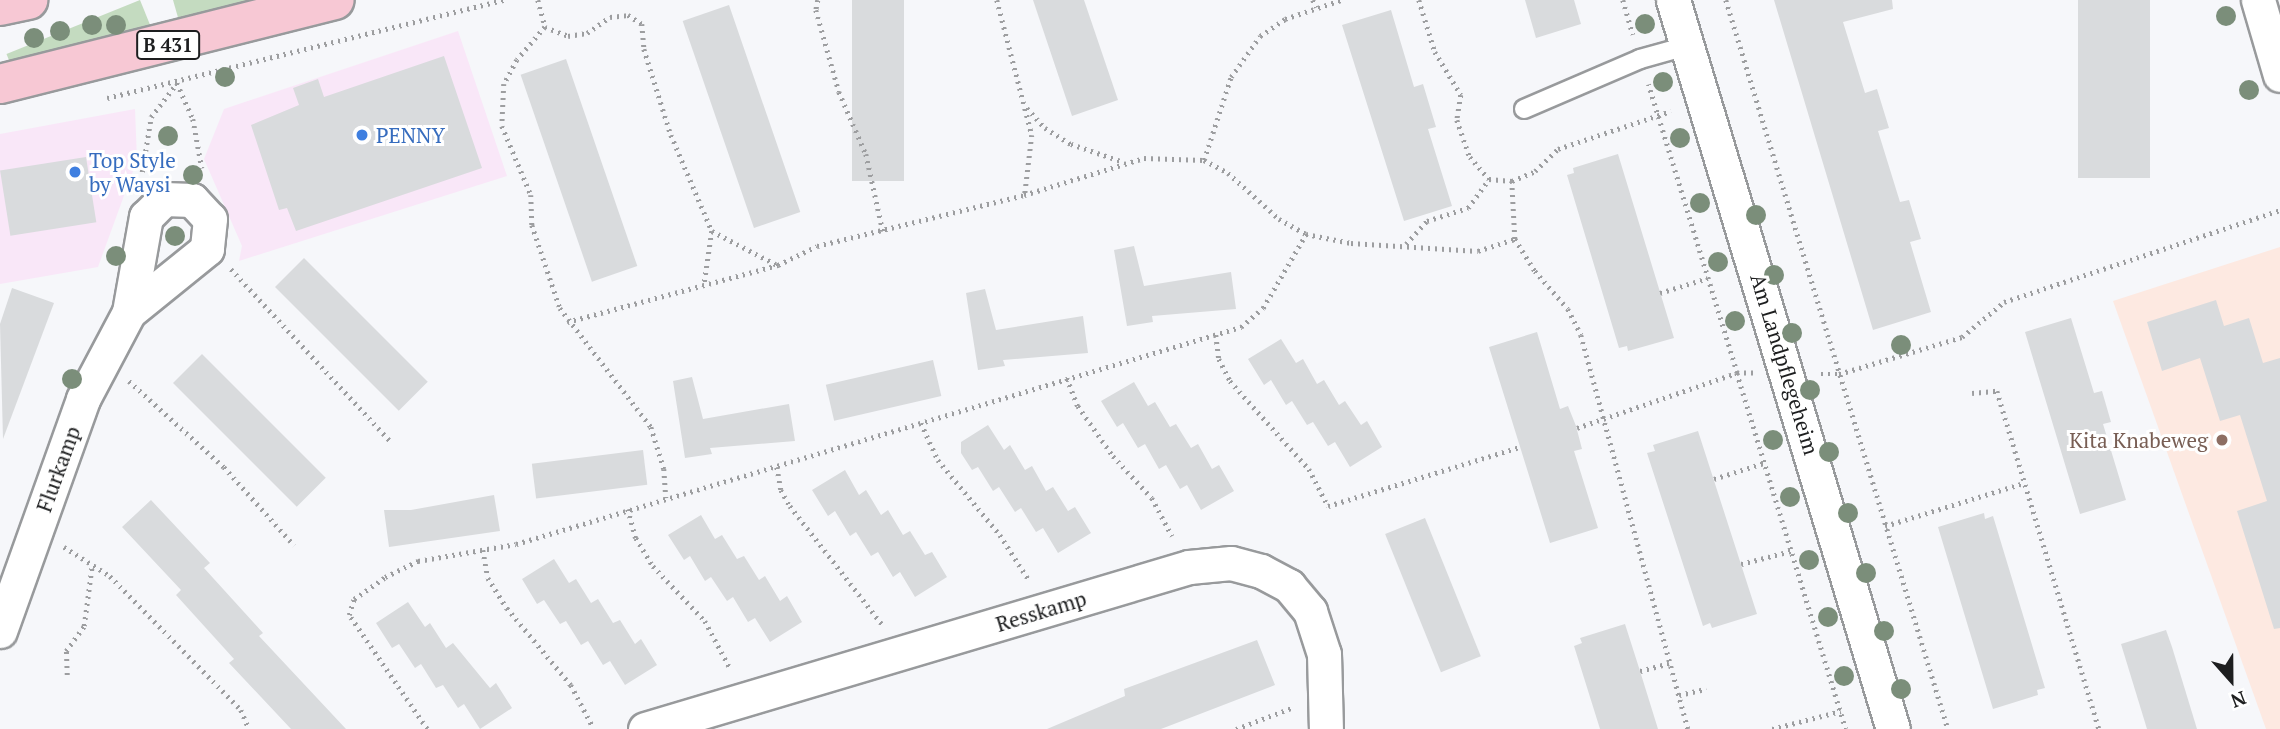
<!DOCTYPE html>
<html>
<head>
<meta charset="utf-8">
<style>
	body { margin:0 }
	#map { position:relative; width:2280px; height:729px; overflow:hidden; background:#f6f7fa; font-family:"PT Serif",serif }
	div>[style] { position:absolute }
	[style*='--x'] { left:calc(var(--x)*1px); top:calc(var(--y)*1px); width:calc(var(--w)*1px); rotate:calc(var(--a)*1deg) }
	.commercial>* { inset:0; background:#f9e7f8 }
	.education>* { inset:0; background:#fde9e1 }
	.green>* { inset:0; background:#c4dbc0; transform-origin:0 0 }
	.building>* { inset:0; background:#d9dbdd; transform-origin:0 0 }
	.path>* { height:4.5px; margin-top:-2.25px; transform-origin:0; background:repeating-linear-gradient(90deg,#9d9ea0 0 2px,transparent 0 7px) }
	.roads { filter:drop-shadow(2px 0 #989a9c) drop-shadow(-2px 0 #989a9c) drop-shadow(0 2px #989a9c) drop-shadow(0 -2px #989a9c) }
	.lane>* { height:18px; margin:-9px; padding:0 9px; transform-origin:9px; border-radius:9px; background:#fff }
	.street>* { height:33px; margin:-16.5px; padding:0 16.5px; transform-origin:16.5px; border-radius:16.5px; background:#fff }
	.primary>* { height:38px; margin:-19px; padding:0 19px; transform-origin:19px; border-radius:19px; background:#f7c8d4 }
	.trees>* { width:20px; height:20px; margin:-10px; border-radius:50%; background:#7b8e7a }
	.dots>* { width:19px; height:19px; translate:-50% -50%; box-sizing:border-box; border:4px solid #fff; border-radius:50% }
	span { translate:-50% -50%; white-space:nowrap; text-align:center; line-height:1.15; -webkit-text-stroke:6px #fff; paint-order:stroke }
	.shield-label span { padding:2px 5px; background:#fff; border:2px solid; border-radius:5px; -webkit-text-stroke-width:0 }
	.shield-label { font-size:19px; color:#1d1e1f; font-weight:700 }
	.shop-label { font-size:21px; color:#366cbe }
	.left { translate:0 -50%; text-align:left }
	.street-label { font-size:21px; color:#1d1e1f }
	.education-label { font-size:21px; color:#785e54 }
	.right { translate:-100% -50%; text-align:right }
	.north { position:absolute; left:2196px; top:645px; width:70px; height:70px; -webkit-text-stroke:5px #fff; paint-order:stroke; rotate:159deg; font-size:19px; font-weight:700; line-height:28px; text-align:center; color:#1d1e1f }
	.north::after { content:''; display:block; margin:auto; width:24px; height:32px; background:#1d1e1f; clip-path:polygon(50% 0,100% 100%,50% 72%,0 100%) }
</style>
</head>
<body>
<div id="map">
	<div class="commercial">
		<div style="clip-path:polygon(458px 31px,507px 176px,239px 261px,242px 246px,204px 159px,224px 109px)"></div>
		<div style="clip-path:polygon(135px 109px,137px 160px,98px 267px,0 284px,0 134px)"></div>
	</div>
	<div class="education">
		<div style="clip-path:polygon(2280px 247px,2280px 729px,2266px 729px,2113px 301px)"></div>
	</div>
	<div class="green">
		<div style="left:140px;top:0;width:31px;height:144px;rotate:68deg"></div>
		<div style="clip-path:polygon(173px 0,258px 0,179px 21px)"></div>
	</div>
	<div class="building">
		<div style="left:852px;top:0;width:52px;height:181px"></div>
		<div style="clip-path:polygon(1033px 0,1084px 0,1118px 100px,1072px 116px)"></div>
		<div style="clip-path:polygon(1525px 0,1574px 0,1581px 24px,1536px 38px)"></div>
		<div style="clip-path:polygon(1774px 0,1892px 0,1893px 9px,1843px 22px,1865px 93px,1877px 89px,1889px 128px,1878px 131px,1900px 202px,1909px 200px,1921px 239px,1910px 242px,1931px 312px,1873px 330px)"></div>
		<div style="left:2078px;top:0;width:72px;height:178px"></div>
		<div style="left:729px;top:5px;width:219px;height:49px;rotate:71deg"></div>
		<div style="clip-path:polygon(1391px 10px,1414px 87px,1423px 84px,1436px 127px,1428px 129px,1452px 206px,1404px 221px,1342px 25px)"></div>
		<div style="clip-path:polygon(444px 56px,482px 168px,296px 231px,287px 208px,279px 210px,251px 125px,299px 105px,293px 88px,318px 79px,324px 97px)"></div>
		<div style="left:566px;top:59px;width:219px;height:48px;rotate:71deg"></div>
		<div style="clip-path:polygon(1618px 154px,1674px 338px,1628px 351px,1627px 346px,1619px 348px,1567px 175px,1574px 173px,1573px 168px)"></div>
		<div style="left:86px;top:157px;width:66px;height:87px;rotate:81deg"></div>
		<div style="clip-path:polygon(1134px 246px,1144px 286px,1231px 272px,1236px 309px,1152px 316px,1153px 322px,1127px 326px,1114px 250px)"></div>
		<div style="left:304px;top:258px;width:175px;height:41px;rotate:45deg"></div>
		<div style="clip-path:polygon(12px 288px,54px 303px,3px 439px,0 324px)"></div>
		<div style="clip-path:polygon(985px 289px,996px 330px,1083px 316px,1088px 353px,1003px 360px,1005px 366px,978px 370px,966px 293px)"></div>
		<div style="clip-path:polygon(2216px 300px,2224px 326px,2249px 318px,2263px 363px,2280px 358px,2280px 628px,2274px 629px,2237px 511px,2267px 501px,2240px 415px,2220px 421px,2200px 358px,2162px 371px,2147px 322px)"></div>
		<div style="clip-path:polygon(2071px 318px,2094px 393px,2102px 391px,2111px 422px,2103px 424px,2126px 500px,2080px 514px,2025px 332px)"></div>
		<div style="clip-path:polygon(1537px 332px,1560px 409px,1568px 406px,1576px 426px,1582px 449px,1574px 451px,1598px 528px,1550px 543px,1489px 347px)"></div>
		<div style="clip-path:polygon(1281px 339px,1296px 363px,1303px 359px,1317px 384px,1324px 380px,1339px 405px,1345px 401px,1361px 425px,1367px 421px,1382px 447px,1350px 467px,1335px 442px,1328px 446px,1313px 422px,1307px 425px,1292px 401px,1286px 405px,1271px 380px,1264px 385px,1248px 359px)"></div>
		<div style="left:202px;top:354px;width:175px;height:41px;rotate:45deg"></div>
		<div style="left:933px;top:360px;width:37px;height:110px;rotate:77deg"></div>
		<div style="clip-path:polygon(692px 377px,703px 419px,789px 404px,795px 441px,710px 448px,712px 454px,685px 458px,673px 381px)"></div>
		<div style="clip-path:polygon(1134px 382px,1148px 406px,1155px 402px,1170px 427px,1176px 424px,1191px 448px,1198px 444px,1212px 469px,1219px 465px,1234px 491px,1201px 510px,1187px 485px,1180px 489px,1166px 465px,1159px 469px,1145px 444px,1138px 448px,1123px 423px,1117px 427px,1101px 401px)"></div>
		<div style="clip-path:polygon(988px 425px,1004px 450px,1010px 445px,1025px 470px,1032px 466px,1046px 491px,1053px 487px,1068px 511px,1075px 507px,1091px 533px,1058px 553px,1043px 528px,1036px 532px,1021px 508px,1015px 512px,999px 487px,993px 491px,978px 467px,972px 470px,961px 453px,961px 442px)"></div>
		<div style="clip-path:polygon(1698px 431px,1757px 614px,1712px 628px,1710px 623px,1703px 626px,1647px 453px,1655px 451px,1653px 445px)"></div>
		<div style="left:643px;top:450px;width:35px;height:112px;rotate:83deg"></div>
		<div style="clip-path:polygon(845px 470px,859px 495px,866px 490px,881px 515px,888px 510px,903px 535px,910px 531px,925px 555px,932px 552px,947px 577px,915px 597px,900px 572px,893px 577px,878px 552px,871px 556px,856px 532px,850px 536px,835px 511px,828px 516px,812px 490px)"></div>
		<div style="clip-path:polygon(494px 495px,500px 531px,389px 547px,384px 510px,411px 510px)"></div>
		<div style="clip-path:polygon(151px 500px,210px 563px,204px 568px,263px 633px,259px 636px,346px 729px,291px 729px,229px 663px,234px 659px,176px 595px,181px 590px,122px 527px)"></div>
		<div style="clip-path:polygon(1984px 513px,1985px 519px,1993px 516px,2045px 688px,2037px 690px,2038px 695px,1993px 709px,1938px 527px)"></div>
		<div style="clip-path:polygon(701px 515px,715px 539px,722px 535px,737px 559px,744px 556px,759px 580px,765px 576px,780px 601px,787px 596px,802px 622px,770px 642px,755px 618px,748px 622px,733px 597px,727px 601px,711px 577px,705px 581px,690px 556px,684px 560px,668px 535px)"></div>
		<div style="left:1425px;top:518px;width:149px;height:43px;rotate:68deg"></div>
		<div style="clip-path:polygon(554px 559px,569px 583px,576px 579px,591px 603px,598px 599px,613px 623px,620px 620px,635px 644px,641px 639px,657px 665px,625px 685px,610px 661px,603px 665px,588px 641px,581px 645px,566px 621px,560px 624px,544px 600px,537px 604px,522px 579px)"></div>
		<div style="clip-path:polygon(408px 602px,425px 627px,430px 623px,446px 648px,453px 643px,490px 688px,496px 683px,512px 708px,480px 729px,464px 704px,458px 708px,443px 685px,436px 688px,421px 664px,415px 668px,399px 644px,392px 648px,376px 623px)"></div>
		<div style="clip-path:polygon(1625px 624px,1640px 671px,1658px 729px,1600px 729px,1574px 646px,1582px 643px,1580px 638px)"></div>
		<div style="clip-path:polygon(2166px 630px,2172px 647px,2197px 729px,2147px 729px,2121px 644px)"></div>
		<div style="clip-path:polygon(1257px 640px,1275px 685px,1161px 729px,1047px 729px,1125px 696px,1124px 689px)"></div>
	</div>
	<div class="path">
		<div style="--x:538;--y:0;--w:28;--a:75"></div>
		<div style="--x:545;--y:27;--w:25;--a:21"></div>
		<div style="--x:568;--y:36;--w:19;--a:-9"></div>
		<div style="--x:587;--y:33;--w:28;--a:-35"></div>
		<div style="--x:610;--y:17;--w:18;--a:-6"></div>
		<div style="--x:628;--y:15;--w:17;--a:33"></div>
		<div style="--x:642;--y:24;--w:25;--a:85"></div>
		<div style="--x:644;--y:49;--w:90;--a:72.6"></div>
		<div style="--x:671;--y:135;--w:104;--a:66.9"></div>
		<div style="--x:712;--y:231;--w:56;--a:98.3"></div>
		<div style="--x:818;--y:0;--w:10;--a:101"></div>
		<div style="--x:816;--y:10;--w:85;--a:74.3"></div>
		<div style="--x:839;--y:92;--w:68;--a:66.5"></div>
		<div style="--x:866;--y:154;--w:79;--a:77.6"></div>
		<div style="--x:997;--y:0;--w:139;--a:75.5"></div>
		<div style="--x:1032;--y:135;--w:59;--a:96.8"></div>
		<div style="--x:1313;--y:0;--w:8;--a:67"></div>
		<div style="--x:1419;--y:0;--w:54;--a:72.9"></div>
		<div style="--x:1435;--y:52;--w:50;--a:58.8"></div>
		<div style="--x:1461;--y:95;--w:25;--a:99"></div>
		<div style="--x:1457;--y:120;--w:39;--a:71"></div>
		<div style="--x:1470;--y:157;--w:29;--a:49"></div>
		<div style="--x:1489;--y:179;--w:23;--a:5"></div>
		<div style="--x:1512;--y:181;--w:25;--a:-23"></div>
		<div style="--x:1535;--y:171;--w:32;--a:-44"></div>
		<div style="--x:1558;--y:149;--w:119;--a:-18.6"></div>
		<div style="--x:1623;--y:0;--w:36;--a:74"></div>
		<div style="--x:1726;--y:0;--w:762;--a:73.06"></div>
		<div style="--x:545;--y:27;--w:43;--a:130.3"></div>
		<div style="--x:517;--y:60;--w:27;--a:118"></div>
		<div style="--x:504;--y:84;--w:42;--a:92.7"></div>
		<div style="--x:502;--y:126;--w:75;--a:67.2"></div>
		<div style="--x:531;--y:195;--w:30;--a:88"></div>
		<div style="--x:532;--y:225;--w:88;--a:71.4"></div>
		<div style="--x:560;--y:308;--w:150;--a:52.6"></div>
		<div style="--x:651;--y:427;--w:44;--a:72.8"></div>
		<div style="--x:664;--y:469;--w:29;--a:86"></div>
		<div style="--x:107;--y:98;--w:409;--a:-13.9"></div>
		<div style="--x:1027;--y:108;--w:27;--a:48"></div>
		<div style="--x:1045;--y:128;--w:31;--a:32"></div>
		<div style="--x:1071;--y:144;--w:56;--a:18.8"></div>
		<div style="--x:1204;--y:160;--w:87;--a:-72"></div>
		<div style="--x:1231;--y:77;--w:50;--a:-54.7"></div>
		<div style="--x:1260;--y:36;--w:30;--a:-34"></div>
		<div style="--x:1285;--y:19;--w:59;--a:-18.7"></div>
		<div style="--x:142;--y:172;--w:56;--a:-80.7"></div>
		<div style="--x:151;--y:117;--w:43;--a:-52.6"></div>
		<div style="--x:177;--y:83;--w:39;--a:66"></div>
		<div style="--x:193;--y:119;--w:50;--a:79.6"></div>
		<div style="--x:1512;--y:181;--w:58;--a:87"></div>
		<div style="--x:1515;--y:239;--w:38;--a:58"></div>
		<div style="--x:1535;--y:271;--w:50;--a:49"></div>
		<div style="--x:1568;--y:309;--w:29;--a:63"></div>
		<div style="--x:1581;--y:335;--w:408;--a:74.8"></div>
		<div style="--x:712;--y:231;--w:73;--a:27.6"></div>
		<div style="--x:1406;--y:244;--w:31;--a:-48"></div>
		<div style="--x:1427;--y:221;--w:43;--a:-17.6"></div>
		<div style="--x:1468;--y:208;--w:36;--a:-54"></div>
		<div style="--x:231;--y:269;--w:234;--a:47.2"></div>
		<div style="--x:1660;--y:293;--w:50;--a:-17.4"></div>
		<div style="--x:567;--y:322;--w:219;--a:-15.1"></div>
		<div style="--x:778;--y:265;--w:43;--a:-26"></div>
		<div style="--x:817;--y:246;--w:213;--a:-13.8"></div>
		<div style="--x:1024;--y:195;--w:126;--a:-17.1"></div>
		<div style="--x:1144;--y:158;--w:60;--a:1.9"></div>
		<div style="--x:1204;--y:160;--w:27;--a:28"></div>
		<div style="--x:1228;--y:173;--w:69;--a:42"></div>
		<div style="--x:1279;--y:219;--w:31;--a:29"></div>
		<div style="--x:1306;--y:234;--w:46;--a:11.3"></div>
		<div style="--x:1351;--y:243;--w:127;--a:3.6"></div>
		<div style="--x:1478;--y:251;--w:39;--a:-18"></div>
		<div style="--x:1216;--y:335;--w:24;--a:83"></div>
		<div style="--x:1219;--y:359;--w:25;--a:63"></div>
		<div style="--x:1230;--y:381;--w:118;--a:48.1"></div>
		<div style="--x:1309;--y:469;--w:42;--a:62.8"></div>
		<div style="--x:1328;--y:506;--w:201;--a:-17.1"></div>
		<div style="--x:1753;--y:373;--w:16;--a:180"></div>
		<div style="--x:1737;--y:373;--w:372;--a:73"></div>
		<div style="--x:1821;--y:374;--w:18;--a:0"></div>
		<div style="--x:1839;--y:374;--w:128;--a:-16.7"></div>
		<div style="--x:1962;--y:337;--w:55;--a:-39.8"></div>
		<div style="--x:2004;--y:302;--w:291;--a:-18.4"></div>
		<div style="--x:1067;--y:378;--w:30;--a:69"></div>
		<div style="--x:1078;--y:406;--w:61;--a:55"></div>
		<div style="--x:1113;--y:456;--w:57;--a:47.1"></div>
		<div style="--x:1152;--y:498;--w:43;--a:62.2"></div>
		<div style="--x:129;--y:381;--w:128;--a:42.2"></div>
		<div style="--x:224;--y:467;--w:105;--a:48.1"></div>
		<div style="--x:1972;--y:393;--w:25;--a:-5"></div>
		<div style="--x:1997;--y:391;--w:353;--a:73.2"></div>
		<div style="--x:921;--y:423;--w:41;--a:65.3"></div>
		<div style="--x:938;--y:460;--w:97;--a:50.4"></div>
		<div style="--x:1000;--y:535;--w:54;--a:57.2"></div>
		<div style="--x:1577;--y:428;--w:169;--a:-19"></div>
		<div style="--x:1737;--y:373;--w:302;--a:-107.1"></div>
		<div style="--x:777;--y:467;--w:23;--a:80"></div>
		<div style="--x:781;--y:490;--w:18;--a:61"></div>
		<div style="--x:790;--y:506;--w:150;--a:52.1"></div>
		<div style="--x:1714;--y:479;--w:52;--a:-17.7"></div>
		<div style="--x:628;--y:509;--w:30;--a:75"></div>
		<div style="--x:636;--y:538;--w:33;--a:59"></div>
		<div style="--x:653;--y:566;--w:76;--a:46.6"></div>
		<div style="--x:705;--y:621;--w:53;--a:62"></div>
		<div style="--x:1885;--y:526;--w:145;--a:-17.2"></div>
		<div style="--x:64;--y:547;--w:54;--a:32.2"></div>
		<div style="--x:110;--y:576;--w:187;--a:45.6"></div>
		<div style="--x:241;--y:710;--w:21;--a:67"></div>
		<div style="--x:483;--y:550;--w:28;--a:80"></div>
		<div style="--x:488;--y:578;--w:36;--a:58"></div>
		<div style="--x:507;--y:608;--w:100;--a:50.3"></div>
		<div style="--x:571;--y:685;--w:47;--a:62.4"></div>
		<div style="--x:1741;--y:564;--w:52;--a:-14.6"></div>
		<div style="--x:1640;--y:671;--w:30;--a:-15"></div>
		<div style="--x:67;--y:675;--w:24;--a:-92"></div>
		<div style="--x:66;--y:651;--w:31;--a:-54"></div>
		<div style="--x:84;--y:626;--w:62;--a:-82.5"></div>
		<div style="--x:1679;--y:695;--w:28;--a:-13"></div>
		<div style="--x:427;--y:729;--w:138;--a:-124.4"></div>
		<div style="--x:349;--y:615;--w:17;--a:-73"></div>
		<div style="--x:354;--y:599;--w:38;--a:-35"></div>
		<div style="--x:385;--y:577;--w:37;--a:-26"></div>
		<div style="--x:418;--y:561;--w:99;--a:-9.8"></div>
		<div style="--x:516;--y:544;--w:757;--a:-16.66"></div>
		<div style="--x:1241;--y:327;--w:29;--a:-41"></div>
		<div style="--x:1263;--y:308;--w:86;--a:-59.8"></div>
		<div style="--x:1236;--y:729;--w:62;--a:-20.8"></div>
		<div style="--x:1772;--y:729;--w:71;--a:-14.6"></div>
	</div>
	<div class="roads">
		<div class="lane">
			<div style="--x:1524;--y:109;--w:126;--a:-23.3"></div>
			<div style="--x:1640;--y:59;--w:49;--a:-15.5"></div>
		</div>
		<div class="street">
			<div style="--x:1673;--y:0;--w:761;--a:73.21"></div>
			<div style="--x:2258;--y:0;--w:78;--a:73.7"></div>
			<div style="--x:0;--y:631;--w:246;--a:-70.3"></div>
			<div style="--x:83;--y:399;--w:98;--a:-62.1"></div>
			<div style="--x:129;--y:312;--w:97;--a:-79.9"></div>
			<div style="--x:146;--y:217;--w:25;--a:-45"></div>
			<div style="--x:164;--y:199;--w:28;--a:2"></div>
			<div style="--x:192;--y:200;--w:26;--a:47"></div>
			<div style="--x:210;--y:219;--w:30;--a:96"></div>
			<div style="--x:207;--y:249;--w:100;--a:141.1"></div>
			<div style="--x:645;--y:729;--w:568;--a:-16.58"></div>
			<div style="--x:1189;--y:567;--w:42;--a:-5.4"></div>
			<div style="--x:1231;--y:563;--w:31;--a:15"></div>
			<div style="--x:1261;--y:571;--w:32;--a:28"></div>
			<div style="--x:1289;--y:586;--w:33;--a:50"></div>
			<div style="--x:1310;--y:611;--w:45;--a:72"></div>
			<div style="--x:1324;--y:654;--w:75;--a:88.5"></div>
		</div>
		<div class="primary">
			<div style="--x:0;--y:6;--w:29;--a:-12"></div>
			<div style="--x:0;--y:84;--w:345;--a:-14.1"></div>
		</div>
	</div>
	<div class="trees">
		<div style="left:2226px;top:16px"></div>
		<div style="left:1645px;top:24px"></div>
		<div style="left:92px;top:25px"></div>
		<div style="left:116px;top:25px"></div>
		<div style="left:60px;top:31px"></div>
		<div style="left:34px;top:38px"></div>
		<div style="left:225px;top:77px"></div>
		<div style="left:1663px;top:82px"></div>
		<div style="left:2249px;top:90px"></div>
		<div style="left:168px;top:136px"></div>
		<div style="left:1680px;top:138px"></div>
		<div style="left:193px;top:175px"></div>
		<div style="left:1700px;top:203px"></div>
		<div style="left:1756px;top:215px"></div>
		<div style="left:175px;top:236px"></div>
		<div style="left:116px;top:256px"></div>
		<div style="left:1718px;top:262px"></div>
		<div style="left:1774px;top:275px"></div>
		<div style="left:1735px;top:321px"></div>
		<div style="left:1792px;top:333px"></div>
		<div style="left:1901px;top:345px"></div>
		<div style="left:72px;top:379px"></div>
		<div style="left:1810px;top:390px"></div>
		<div style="left:1773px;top:440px"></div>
		<div style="left:1829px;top:452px"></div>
		<div style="left:1790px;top:497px"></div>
		<div style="left:1848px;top:513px"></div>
		<div style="left:1809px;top:560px"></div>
		<div style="left:1866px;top:573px"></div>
		<div style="left:1828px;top:617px"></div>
		<div style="left:1884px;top:631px"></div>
		<div style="left:1844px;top:676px"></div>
		<div style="left:1901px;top:689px"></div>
	</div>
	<div class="dots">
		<div style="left:362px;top:135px;background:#3f7fe0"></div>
		<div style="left:75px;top:172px;background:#3f7fe0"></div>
		<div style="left:2222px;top:440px;background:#8d6e63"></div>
	</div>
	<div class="shield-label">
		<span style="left:168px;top:45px">B 431</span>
	</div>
	<div class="shop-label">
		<span class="left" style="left:376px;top:135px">PENNY</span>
		<span class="left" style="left:89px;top:172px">Top Style<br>by Waysi</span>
	</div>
	<div class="street-label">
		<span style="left:1785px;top:364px;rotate:73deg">Am Landpflegeheim</span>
		<span style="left:58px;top:469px;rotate:-70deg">Flurkamp</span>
		<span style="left:1041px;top:611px;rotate:-17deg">Resskamp</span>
	</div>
	<div class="education-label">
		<span class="right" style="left:2208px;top:440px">Kita Knabeweg</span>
	</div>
	<div class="north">N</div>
</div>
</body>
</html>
